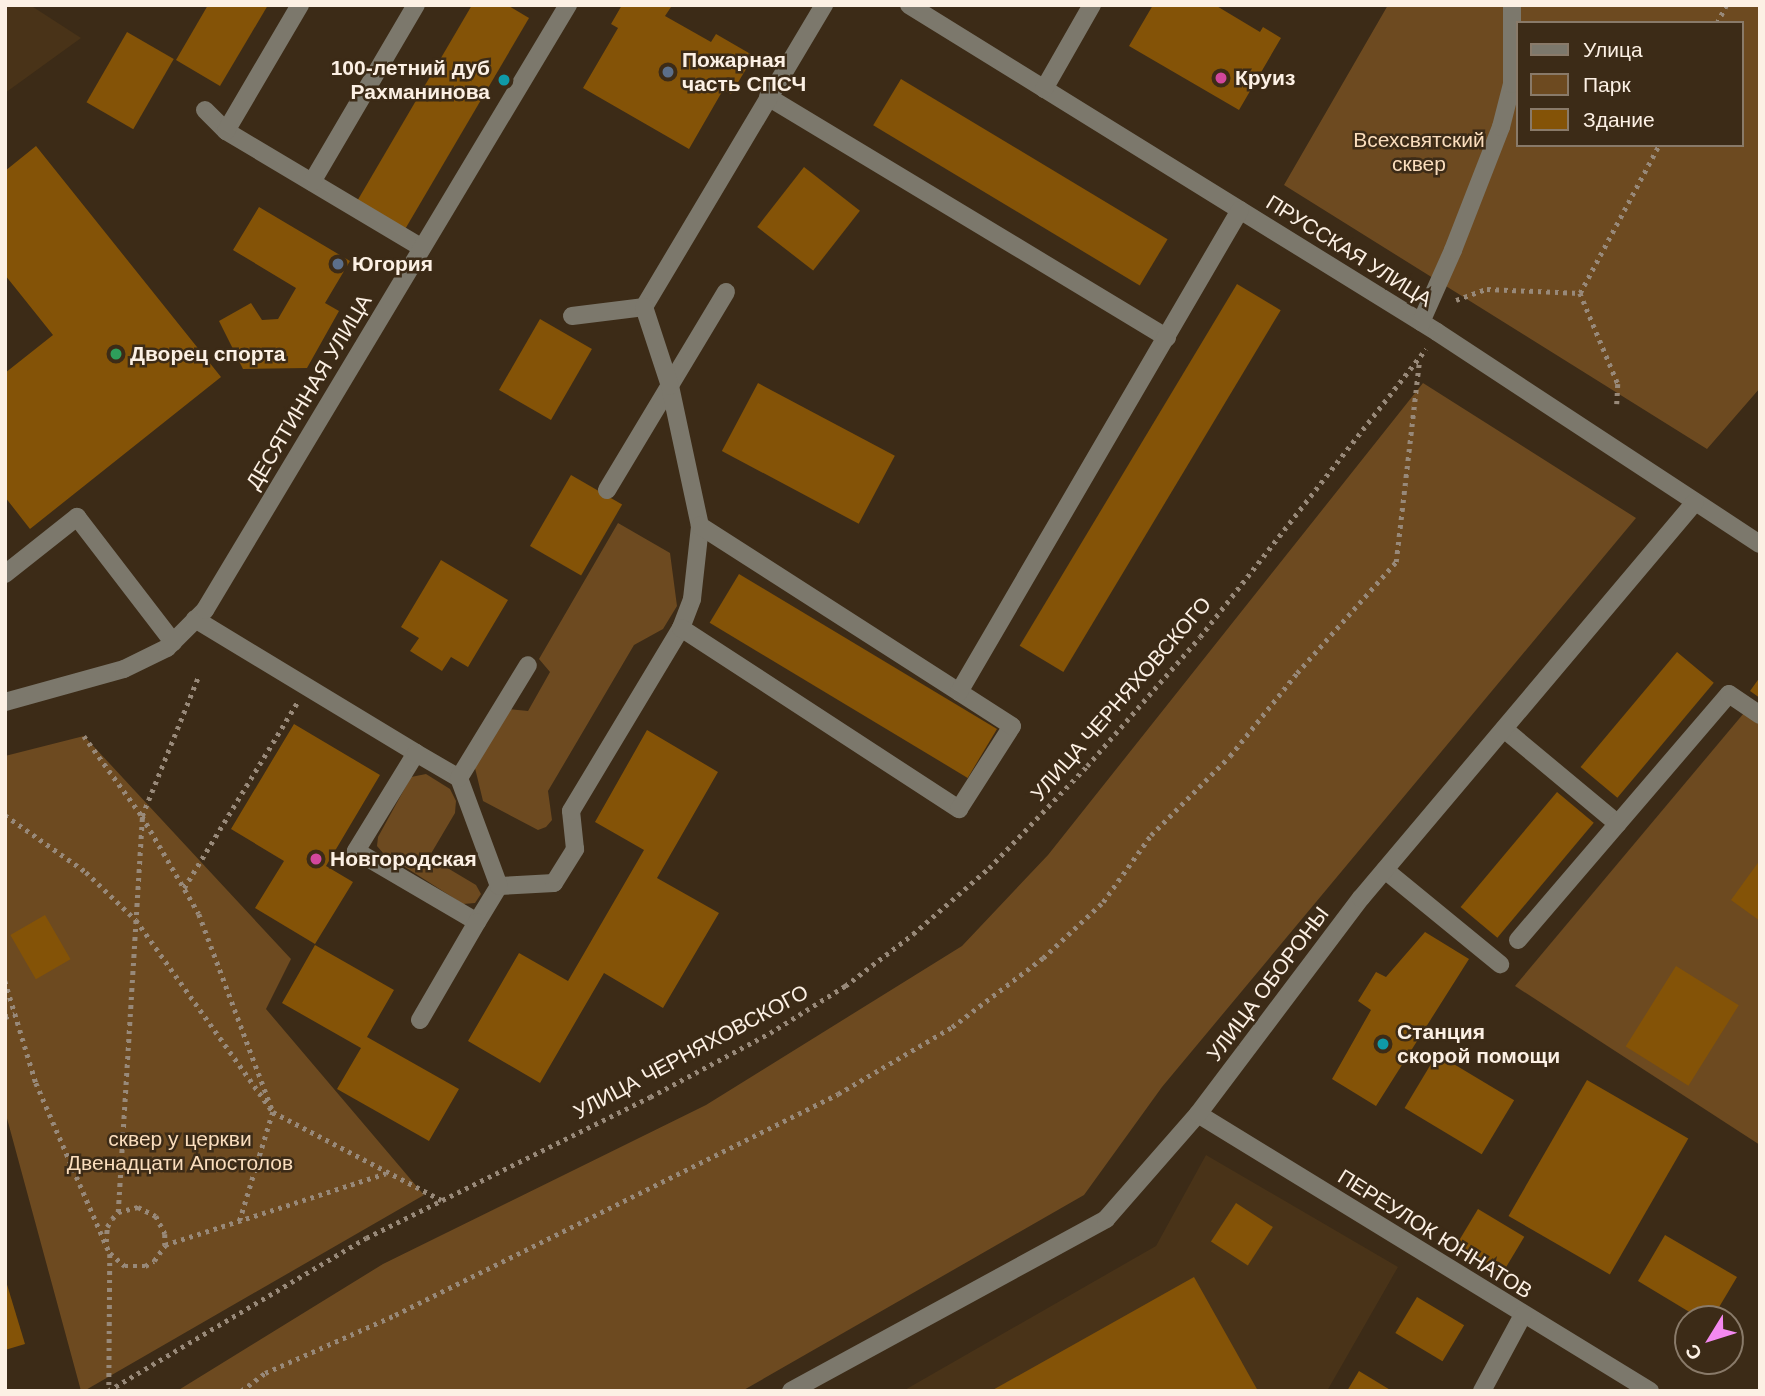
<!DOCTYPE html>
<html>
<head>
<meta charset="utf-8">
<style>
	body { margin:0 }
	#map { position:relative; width:1765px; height:1396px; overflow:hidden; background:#3c2b17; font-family:Arial,sans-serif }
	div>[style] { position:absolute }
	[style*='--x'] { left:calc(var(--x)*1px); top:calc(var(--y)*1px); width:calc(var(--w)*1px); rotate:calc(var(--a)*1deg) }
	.built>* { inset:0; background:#493318 }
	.green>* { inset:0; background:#6d4a20 }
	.building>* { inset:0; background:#845307; transform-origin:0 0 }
	.path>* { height:4.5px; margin-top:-2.25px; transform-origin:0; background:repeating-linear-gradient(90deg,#988979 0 3.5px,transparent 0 8.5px) }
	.minor>* { height:18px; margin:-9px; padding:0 9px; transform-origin:9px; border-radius:9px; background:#7c786c }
	.dots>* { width:19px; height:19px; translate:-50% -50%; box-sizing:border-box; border:4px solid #3c2b17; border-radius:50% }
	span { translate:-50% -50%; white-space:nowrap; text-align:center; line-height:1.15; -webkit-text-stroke:5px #3c2b17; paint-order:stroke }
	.poi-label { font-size:21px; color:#fcf0e4; font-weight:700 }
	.left { translate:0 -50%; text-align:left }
	.right { translate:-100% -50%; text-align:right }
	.park-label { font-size:21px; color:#faddbd }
	.street-label { font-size:21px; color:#fcf0e4 }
	.frame { position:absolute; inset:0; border:7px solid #fcf0e4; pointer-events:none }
	.legend { position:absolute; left:1516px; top:21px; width:228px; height:126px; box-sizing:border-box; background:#3c2b17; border:2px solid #897a69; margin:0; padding:9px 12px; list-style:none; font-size:21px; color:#fcf0e4 }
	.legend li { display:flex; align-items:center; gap:14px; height:35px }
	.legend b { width:35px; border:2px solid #897a69 }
	.north { position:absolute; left:1674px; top:1305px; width:70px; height:70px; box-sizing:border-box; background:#3c2b17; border:2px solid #897a69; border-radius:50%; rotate:232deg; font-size:19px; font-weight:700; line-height:28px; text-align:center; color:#fcf0e4 }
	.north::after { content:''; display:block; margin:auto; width:24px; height:32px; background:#f489f0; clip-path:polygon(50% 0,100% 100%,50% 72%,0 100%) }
</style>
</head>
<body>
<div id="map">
	<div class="built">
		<div style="clip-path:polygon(5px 5px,30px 5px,81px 38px,5px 93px)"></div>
		<div style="clip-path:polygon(1206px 1155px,1398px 1267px,1327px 1391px,903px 1391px,1156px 1246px)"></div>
	</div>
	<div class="green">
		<div style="clip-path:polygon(evenodd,1388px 5px,1760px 5px,1760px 388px,1707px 449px,1284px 185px,1388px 5px,1518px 23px,1742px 23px,1742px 145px,1518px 145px,1518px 23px)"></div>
		<div style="clip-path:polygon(1423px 383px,1636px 518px,1162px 1087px,1084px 1195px,742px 1391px,177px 1391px,383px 1264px,706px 1105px,962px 946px,1048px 855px)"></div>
		<div style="clip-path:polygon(618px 523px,670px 553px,677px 606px,663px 629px,634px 645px,548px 791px,552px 820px,546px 827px,538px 830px,483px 801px,474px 764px,508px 709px,528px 711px,550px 672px,539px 659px)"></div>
		<div style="clip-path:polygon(1749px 707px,1760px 714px,1760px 1145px,1515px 986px)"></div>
		<div style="clip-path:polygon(84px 736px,291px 959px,266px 1009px,424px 1195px,84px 1391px,81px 1391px,5px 1111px,5px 756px)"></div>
		<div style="clip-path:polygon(426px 774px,450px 789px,456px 801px,455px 813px,429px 857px,476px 885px,481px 894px,475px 903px,463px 904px,383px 853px,377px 846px,378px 837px,411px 777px)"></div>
	</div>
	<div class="building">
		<div style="clip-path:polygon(208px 5px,268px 5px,220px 86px,176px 60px)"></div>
		<div style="clip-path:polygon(472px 5px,507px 5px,529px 18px,404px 231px,356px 203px)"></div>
		<div style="clip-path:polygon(622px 5px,668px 5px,671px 7px,665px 16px,711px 42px,716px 34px,754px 56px,731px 94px,723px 90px,689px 149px,583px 88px,618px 28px,611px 24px)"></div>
		<div style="clip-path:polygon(1153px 5px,1215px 5px,1260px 32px,1263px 27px,1281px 38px,1239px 110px,1129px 46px)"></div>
		<div style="left:127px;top:32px;width:54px;height:81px;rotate:30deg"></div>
		<div style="left:901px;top:79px;width:311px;height:54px;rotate:31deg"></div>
		<div style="clip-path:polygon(36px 146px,221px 377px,30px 529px,5px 497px,5px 373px,53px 335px,5px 275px,5px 171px)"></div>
		<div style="left:804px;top:167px;width:71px;height:76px;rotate:38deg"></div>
		<div style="clip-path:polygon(259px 207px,350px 261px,325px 303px,339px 311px,307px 368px,243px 369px,219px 321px,251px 303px,262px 320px,278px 319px,296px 288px,233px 250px)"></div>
		<div style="left:1237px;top:284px;width:51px;height:422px;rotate:31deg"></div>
		<div style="left:540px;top:319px;width:60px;height:82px;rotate:30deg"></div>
		<div style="left:758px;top:383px;width:155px;height:77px;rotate:28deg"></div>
		<div style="left:571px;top:475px;width:59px;height:82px;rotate:30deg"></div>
		<div style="clip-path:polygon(441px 560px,508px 600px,468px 667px,451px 657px,442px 671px,410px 651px,419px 638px,401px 627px)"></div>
		<div style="left:739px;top:574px;width:301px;height:57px;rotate:31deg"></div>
		<div style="left:1677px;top:652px;width:48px;height:150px;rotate:40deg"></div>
		<div style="clip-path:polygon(1760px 677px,1760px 698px,1750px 691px)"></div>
		<div style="clip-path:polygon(294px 724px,380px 775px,326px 866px,353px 882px,315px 944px,255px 908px,284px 861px,231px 829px)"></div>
		<div style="clip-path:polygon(647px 730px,718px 772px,657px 878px,719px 913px,663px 1008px,604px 973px,540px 1083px,468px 1041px,519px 953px,568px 981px,644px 850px,595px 822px)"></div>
		<div style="left:1557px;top:792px;width:48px;height:150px;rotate:40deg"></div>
		<div style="clip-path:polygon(1760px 860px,1760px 921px,1731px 900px)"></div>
		<div style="left:45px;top:915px;width:51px;height:40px;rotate:60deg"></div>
		<div style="clip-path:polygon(1425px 932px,1469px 959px,1376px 1106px,1332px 1079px,1371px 1010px,1358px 1001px,1376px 972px,1386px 977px)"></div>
		<div style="clip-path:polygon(315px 945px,394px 990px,367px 1037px,459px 1089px,429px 1141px,337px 1089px,361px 1048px,282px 1003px)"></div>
		<div style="left:1676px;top:966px;width:74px;height:95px;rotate:32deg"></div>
		<div style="left:1437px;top:1054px;width:90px;height:63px;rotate:31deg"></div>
		<div style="left:1587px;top:1080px;width:117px;height:157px;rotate:30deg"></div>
		<div style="left:1236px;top:1203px;width:44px;height:46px;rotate:33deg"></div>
		<div style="left:1478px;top:1209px;width:54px;height:42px;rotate:31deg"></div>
		<div style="clip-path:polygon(1665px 1235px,1737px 1277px,1712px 1319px,1701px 1319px,1638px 1281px)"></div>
		<div style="clip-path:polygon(1194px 1277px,1258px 1391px,991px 1391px)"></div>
		<div style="clip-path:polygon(5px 1278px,25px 1344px,5px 1350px)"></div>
		<div style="left:1417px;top:1297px;width:55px;height:42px;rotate:31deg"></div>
		<div style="clip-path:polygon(1359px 1371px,1392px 1391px,1347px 1391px)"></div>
	</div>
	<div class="path">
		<div style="--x:1717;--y:23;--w:20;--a:-63"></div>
		<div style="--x:1580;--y:293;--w:99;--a:67.3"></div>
		<div style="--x:1618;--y:384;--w:20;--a:93"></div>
		<div style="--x:1456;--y:300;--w:33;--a:-20"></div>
		<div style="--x:1487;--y:289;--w:93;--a:2.5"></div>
		<div style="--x:1580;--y:293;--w:168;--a:-61.9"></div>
		<div style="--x:84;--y:736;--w:99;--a:54.1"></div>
		<div style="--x:142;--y:816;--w:113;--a:59.8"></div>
		<div style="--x:199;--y:914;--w:211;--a:69.5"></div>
		<div style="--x:273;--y:1112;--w:113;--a:107"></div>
		<div style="--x:5;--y:815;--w:99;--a:35.1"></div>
		<div style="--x:86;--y:872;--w:69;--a:43.8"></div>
		<div style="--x:136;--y:920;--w:236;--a:54.5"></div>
		<div style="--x:273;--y:1112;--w:190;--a:27.6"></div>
		<div style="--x:184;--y:888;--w:217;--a:-58.6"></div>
		<div style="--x:5;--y:981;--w:107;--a:73.1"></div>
		<div style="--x:36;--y:1083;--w:186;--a:66.6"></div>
		<div style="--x:110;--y:1254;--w:134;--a:90.4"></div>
		<div style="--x:5;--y:1017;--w:10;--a:-17"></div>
		<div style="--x:118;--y:1212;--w:397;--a:-86.5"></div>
		<div style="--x:142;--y:816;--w:152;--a:-68"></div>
		<div style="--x:106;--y:1242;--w:15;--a:-86"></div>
		<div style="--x:107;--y:1227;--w:9;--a:-58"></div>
		<div style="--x:112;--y:1219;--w:9;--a:-49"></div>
		<div style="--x:118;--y:1212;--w:21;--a:-14"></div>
		<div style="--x:138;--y:1207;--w:20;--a:27"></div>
		<div style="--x:156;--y:1216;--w:20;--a:63"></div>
		<div style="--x:165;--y:1234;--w:11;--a:90"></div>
		<div style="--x:110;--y:1253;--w:20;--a:41"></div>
		<div style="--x:125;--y:1266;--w:20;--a:0"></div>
		<div style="--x:145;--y:1266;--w:10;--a:-29"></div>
		<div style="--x:154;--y:1261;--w:19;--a:-55"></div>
		<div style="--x:165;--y:1245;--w:232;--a:-18"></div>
		<div style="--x:108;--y:1391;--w:300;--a:-30.7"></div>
		<div style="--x:366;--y:1238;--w:317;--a:-26.4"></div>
		<div style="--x:650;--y:1097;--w:136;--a:-28.1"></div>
		<div style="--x:770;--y:1033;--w:89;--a:-32.1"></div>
		<div style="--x:845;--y:986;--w:86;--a:-37.4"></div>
		<div style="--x:913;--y:934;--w:101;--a:-41"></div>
		<div style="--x:989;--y:868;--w:141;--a:-46.1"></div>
		<div style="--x:1087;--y:766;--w:171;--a:-48.8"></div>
		<div style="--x:1200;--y:637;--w:366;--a:-51.9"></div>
		<div style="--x:241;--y:1391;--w:30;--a:-37"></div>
		<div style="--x:265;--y:1373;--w:142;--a:-24"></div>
		<div style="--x:395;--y:1315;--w:495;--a:-26.5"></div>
		<div style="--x:838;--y:1094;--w:132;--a:-30.4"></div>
		<div style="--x:952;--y:1027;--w:114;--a:-37.2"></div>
		<div style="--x:1043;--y:958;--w:82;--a:-43"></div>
		<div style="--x:1103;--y:902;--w:82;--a:-54.4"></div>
		<div style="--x:1151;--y:835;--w:112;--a:-45"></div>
		<div style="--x:1230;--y:756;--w:107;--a:-51.1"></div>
		<div style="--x:1297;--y:673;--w:149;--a:-48.3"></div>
		<div style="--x:1396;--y:562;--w:201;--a:-83.4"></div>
	</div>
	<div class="minor">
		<div style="--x:909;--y:5;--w:621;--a:31.77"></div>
		<div style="--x:1437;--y:332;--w:386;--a:33.3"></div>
		<div style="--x:1044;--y:89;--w:97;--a:-60.3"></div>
		<div style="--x:768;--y:97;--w:466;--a:31.1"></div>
		<div style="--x:205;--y:110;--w:30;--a:45"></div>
		<div style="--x:226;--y:131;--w:228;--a:30.8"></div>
		<div style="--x:226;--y:131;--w:146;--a:-59.6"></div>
		<div style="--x:312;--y:182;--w:205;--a:-59.6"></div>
		<div style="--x:644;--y:307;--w:352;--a:-59.2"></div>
		<div style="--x:572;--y:316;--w:73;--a:-7.1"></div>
		<div style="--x:1421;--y:322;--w:79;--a:-66"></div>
		<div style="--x:1453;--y:250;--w:132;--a:-68.7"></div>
		<div style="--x:1501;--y:127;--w:44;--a:-75.7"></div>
		<div style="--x:1512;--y:84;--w:79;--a:-90"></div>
		<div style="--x:607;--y:490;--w:231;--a:-59"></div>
		<div style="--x:5;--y:574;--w:92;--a:-38.4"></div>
		<div style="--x:77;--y:517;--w:158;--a:52.5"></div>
		<div style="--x:195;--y:619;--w:258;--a:31.2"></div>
		<div style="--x:416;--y:753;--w:115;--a:121.5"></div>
		<div style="--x:356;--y:851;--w:140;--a:30.4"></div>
		<div style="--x:477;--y:922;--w:42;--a:-58.6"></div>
		<div style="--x:499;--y:886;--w:55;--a:-3.1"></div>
		<div style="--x:554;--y:883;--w:40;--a:-58"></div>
		<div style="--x:575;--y:849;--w:38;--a:-96"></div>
		<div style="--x:571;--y:811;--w:214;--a:-59"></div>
		<div style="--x:681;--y:628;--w:31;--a:-69"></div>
		<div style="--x:692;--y:599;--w:73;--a:-83.7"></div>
		<div style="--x:700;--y:526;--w:143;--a:-102.1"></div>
		<div style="--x:670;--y:386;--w:83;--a:-108.2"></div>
		<div style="--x:681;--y:628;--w:332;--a:33.1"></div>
		<div style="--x:959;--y:809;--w:98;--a:-57.4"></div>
		<div style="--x:1012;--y:726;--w:371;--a:-147.3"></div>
		<div style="--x:959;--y:692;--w:558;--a:-59.76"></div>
		<div style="--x:5;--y:702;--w:123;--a:-15.5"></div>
		<div style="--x:124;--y:669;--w:48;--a:-26"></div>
		<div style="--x:167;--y:648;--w:54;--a:-45"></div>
		<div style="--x:205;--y:610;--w:706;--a:-59.04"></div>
		<div style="--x:1504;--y:729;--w:148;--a:39.8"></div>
		<div style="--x:416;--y:753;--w:50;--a:30.2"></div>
		<div style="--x:459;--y:778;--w:115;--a:69.7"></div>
		<div style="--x:459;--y:778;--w:132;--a:-58.6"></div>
		<div style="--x:1385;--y:870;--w:149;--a:39.3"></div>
		<div style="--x:1518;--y:940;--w:324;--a:-49.4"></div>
		<div style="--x:1729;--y:694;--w:37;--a:34"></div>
		<div style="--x:420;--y:1020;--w:113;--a:-59.8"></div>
		<div style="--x:1198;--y:1114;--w:530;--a:31.5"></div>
		<div style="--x:791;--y:1391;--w:359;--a:-28.6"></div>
		<div style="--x:1106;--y:1219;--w:140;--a:-48.8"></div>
		<div style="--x:1198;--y:1114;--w:271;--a:-53"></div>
		<div style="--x:1361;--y:898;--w:518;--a:-49.85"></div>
		<div style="--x:1482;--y:1391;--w:86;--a:-61.7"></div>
	</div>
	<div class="dots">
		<div style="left:668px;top:72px;background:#5c6f8a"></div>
		<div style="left:1221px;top:78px;background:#d1479c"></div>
		<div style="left:504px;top:80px;background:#0f9aa8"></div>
		<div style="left:338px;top:264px;background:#5c6f8a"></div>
		<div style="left:116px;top:354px;background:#2e9e5b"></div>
		<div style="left:316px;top:859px;background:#d1479c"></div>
		<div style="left:1383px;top:1044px;background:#0f9aa8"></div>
	</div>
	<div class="poi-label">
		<span class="left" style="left:682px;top:72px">Пожарная<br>часть СПСЧ</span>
		<span class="right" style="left:490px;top:80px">100-летний дуб<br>Рахманинова</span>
		<span class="left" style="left:1235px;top:78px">Круиз</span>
		<span class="left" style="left:352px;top:264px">Югория</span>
		<span class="left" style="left:130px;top:354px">Дворец спорта</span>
		<span class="left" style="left:330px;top:859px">Новгородская</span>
		<span class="left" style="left:1397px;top:1044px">Станция<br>скорой помощи</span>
	</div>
	<div class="park-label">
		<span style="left:1419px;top:152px">Всехсвятский<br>сквер</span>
		<span style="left:180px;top:1151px">сквер у церкви<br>Двенадцати Апостолов</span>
	</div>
	<div class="street-label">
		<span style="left:1349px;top:251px;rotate:32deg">ПРУССКАЯ УЛИЦА</span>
		<span style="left:309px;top:392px;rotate:-59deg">ДЕСЯТИННАЯ УЛИЦА</span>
		<span style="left:1121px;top:699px;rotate:-49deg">УЛИЦА ЧЕРНЯХОВСКОГО</span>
		<span style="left:1268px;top:984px;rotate:-53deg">УЛИЦА ОБОРОНЫ</span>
		<span style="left:691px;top:1052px;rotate:-28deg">УЛИЦА ЧЕРНЯХОВСКОГО</span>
		<span style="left:1435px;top:1234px;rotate:32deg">ПЕРЕУЛОК ЮННАТОВ</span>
	</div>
	<div class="frame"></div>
	<ul class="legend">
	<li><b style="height:9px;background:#7c786c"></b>Улица</li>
	<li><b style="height:19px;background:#6d4a20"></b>Парк</li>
	<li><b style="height:19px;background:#845307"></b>Здание</li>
	</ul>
	<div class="north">С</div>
</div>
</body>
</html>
